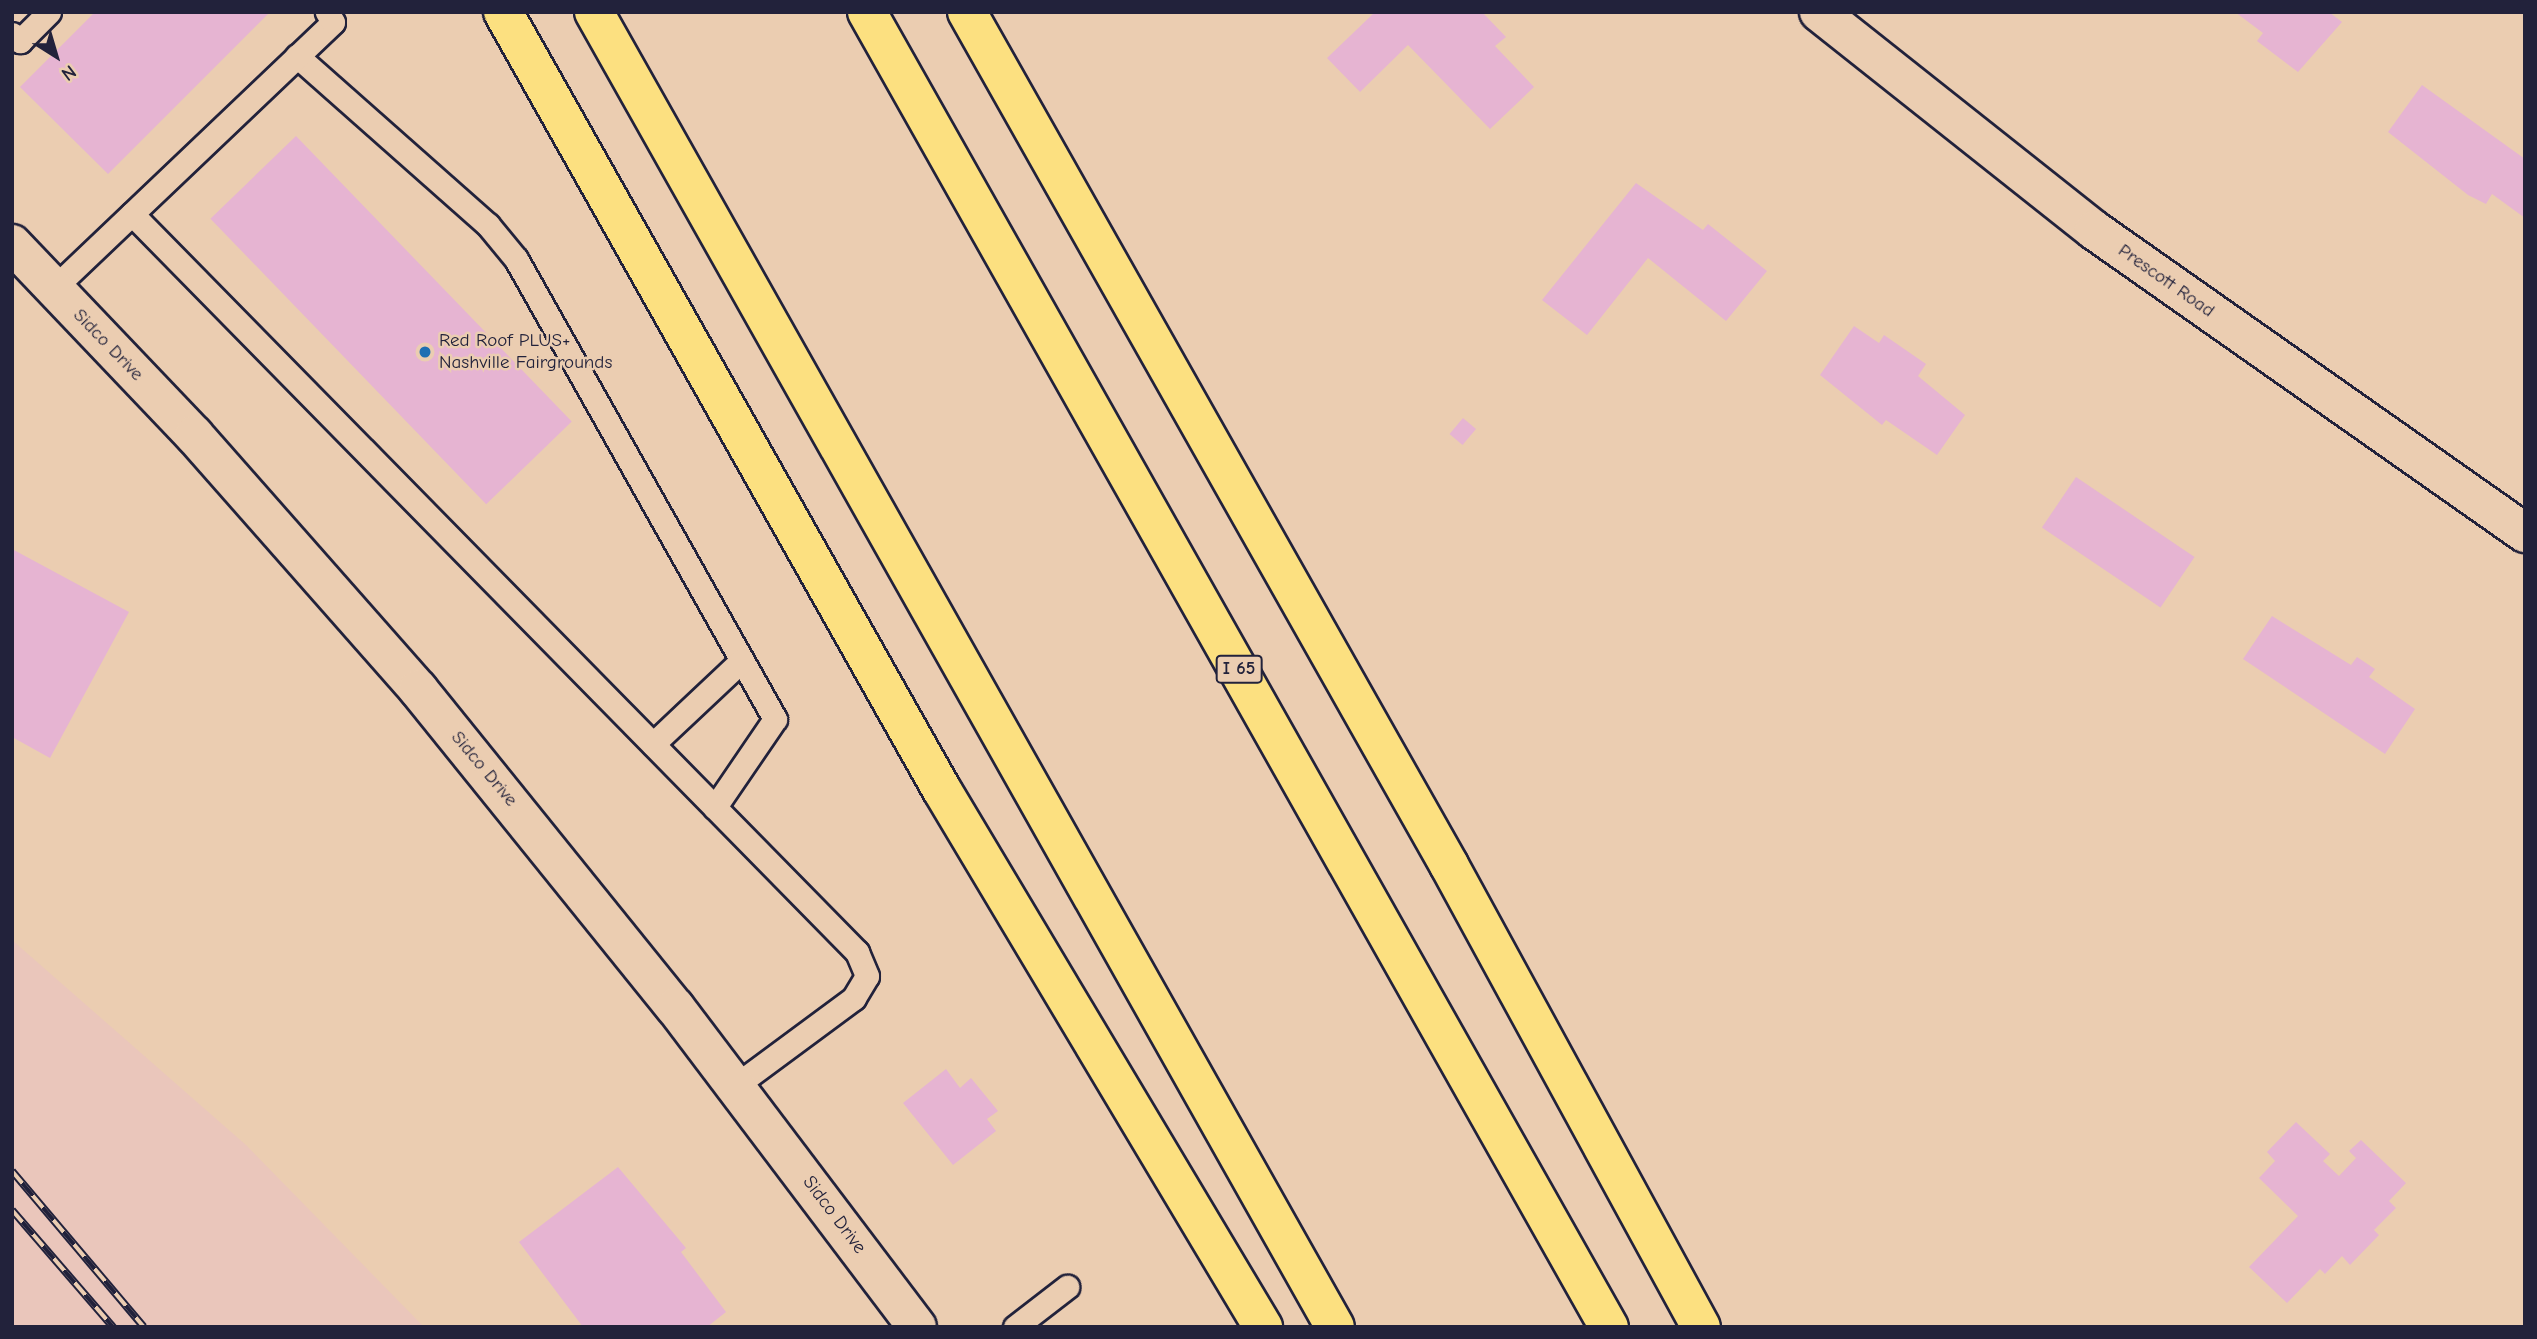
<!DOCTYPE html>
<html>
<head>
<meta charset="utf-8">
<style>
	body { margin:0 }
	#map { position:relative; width:2537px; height:1339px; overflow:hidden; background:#ebcdb1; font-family:"Comic Neue",sans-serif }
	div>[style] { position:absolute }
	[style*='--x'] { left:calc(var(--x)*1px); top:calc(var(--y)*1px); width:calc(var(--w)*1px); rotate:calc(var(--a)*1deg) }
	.built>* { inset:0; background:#eac6bb }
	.building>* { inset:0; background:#e6b4d2; transform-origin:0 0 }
	.roads { filter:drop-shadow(2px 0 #22223b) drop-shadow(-2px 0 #22223b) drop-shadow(0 2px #22223b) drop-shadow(0 -2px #22223b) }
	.lane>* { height:23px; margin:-11.5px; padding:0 11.5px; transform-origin:11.5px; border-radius:11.5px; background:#ebcdb1 }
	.street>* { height:38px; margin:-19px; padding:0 19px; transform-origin:19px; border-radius:19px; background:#ebcdb1 }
	.secondary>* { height:38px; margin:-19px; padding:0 19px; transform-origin:19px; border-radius:19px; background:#ebcdb1 }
	.highway>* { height:38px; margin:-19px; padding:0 19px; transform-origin:19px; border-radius:19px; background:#fce080 }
	.rail>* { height:8px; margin-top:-4px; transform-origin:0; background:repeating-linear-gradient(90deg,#ebcdb1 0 16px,#22223b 0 32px); box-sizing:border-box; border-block:2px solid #22223b }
	.dots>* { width:19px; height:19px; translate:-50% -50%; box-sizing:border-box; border:4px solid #ebcdb1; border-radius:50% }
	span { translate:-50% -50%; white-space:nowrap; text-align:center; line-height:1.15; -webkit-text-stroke:5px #ebcdb1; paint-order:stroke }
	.shield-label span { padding:2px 5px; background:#ebcdb1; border:2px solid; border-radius:5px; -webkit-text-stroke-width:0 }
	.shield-label { font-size:18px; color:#22223b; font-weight:700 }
	.street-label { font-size:19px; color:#22223b }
	.poi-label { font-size:19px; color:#22223b }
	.left { translate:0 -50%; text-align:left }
	.frame { position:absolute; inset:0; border:14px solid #22223b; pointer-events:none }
	.north { position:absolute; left:21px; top:21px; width:70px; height:70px; -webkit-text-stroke:5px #ebcdb1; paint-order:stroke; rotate:143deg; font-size:19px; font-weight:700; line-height:28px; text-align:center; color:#22223b }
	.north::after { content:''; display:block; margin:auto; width:24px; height:32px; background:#22223b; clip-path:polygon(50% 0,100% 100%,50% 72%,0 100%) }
</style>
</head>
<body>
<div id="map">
	<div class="built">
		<div style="clip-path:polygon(12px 940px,246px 1145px,424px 1327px,12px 1327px)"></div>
	</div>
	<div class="building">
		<div style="clip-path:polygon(95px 12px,270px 12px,108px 174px,20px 87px)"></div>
		<div style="clip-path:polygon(1375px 12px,1482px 12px,1506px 37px,1495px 46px,1534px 87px,1490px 129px,1408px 45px,1360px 92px,1327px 58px)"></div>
		<div style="clip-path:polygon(2235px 12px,2329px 12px,2342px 22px,2298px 72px,2257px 41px,2263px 33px)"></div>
		<div style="clip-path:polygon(2422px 85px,2525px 159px,2525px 218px,2492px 194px,2486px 204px,2468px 195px,2388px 132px)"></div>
		<div style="left:296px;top:136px;width:397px;height:119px;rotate:46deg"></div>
		<div style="clip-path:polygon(1636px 183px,1703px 230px,1708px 224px,1767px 271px,1726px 321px,1648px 258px,1587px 335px,1542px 300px)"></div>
		<div style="clip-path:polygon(1854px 326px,1879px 343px,1884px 335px,1926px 364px,1918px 376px,1965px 415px,1937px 455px,1886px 420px,1882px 425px,1820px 375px)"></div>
		<div style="left:1463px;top:418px;width:17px;height:21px;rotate:40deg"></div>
		<div style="left:2076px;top:477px;width:143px;height:61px;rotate:34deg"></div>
		<div style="clip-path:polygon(12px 549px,129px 612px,50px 758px,12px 737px)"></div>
		<div style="clip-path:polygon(2272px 616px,2351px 665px,2357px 657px,2375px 669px,2369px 677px,2415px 709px,2385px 754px,2243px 659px)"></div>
		<div style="clip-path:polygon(946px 1069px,960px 1088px,971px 1078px,998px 1111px,987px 1119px,996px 1131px,953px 1165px,903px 1103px)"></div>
		<div style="clip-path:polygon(2296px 1122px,2330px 1154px,2323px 1161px,2339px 1176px,2356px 1158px,2349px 1151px,2361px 1140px,2406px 1183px,2389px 1201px,2396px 1208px,2374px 1230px,2379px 1235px,2350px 1265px,2342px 1256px,2325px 1274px,2320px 1269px,2287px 1303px,2249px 1267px,2298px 1216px,2259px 1178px,2275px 1161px,2267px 1152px)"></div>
		<div style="clip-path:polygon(618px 1167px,686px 1248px,681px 1252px,726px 1312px,707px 1327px,583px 1327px,519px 1242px)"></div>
	</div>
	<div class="roads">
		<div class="lane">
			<div style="--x:12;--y:34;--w:11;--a:41"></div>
			<div style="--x:20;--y:41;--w:41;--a:-45"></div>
			<div style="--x:297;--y:56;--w:255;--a:41.5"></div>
			<div style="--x:488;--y:225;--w:44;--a:50.5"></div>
			<div style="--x:516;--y:259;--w:528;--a:60.62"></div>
			<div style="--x:775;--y:719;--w:107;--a:124.3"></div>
			<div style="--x:132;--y:214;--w:1035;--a:45.51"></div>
			<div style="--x:857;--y:952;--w:26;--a:67"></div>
			<div style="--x:867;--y:976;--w:26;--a:121"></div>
			<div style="--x:854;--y:998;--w:148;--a:143.5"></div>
			<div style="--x:54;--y:288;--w:385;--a:-43.6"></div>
			<div style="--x:333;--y:22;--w:12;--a:-121"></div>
			<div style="--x:653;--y:744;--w:122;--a:-43.3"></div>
			<div style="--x:1015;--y:1327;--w:66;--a:-37.6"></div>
		</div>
		<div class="street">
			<div style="--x:1819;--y:12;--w:351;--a:38.4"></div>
			<div style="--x:2094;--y:230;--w:527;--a:35.11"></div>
		</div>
		<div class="secondary">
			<div style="--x:12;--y:244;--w:264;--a:46.4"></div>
			<div style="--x:194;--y:435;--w:339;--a:48.6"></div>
			<div style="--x:418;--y:689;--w:409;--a:51.1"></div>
			<div style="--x:675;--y:1007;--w:401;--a:52.9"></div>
		</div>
		<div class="highway">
			<div style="--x:503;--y:12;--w:893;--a:60.57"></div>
			<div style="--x:942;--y:790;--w:626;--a:59.13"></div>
			<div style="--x:594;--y:12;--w:1509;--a:60.6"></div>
			<div style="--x:867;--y:12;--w:1510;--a:60.57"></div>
			<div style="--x:967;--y:12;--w:980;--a:60.53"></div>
			<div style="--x:1449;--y:865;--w:526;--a:61.39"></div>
		</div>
	</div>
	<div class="rail">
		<div style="--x:12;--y:1171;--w:204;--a:49.8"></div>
		<div style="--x:12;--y:1210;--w:155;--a:49.2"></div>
	</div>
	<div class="dots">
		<div style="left:425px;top:352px;background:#1f6fb2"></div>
	</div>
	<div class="shield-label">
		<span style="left:1239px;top:669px">I 65</span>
	</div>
	<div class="street-label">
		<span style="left:2166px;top:281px;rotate:35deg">Prescott Road</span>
		<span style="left:108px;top:345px;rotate:46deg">Sidco Drive</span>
		<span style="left:484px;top:769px;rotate:50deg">Sidco Drive</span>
		<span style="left:834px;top:1215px;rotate:53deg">Sidco Drive</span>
	</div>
	<div class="poi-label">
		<span class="left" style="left:439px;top:352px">Red Roof PLUS+<br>Nashville Fairgrounds</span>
	</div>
	<div class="frame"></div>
	<div class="north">N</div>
</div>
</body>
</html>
